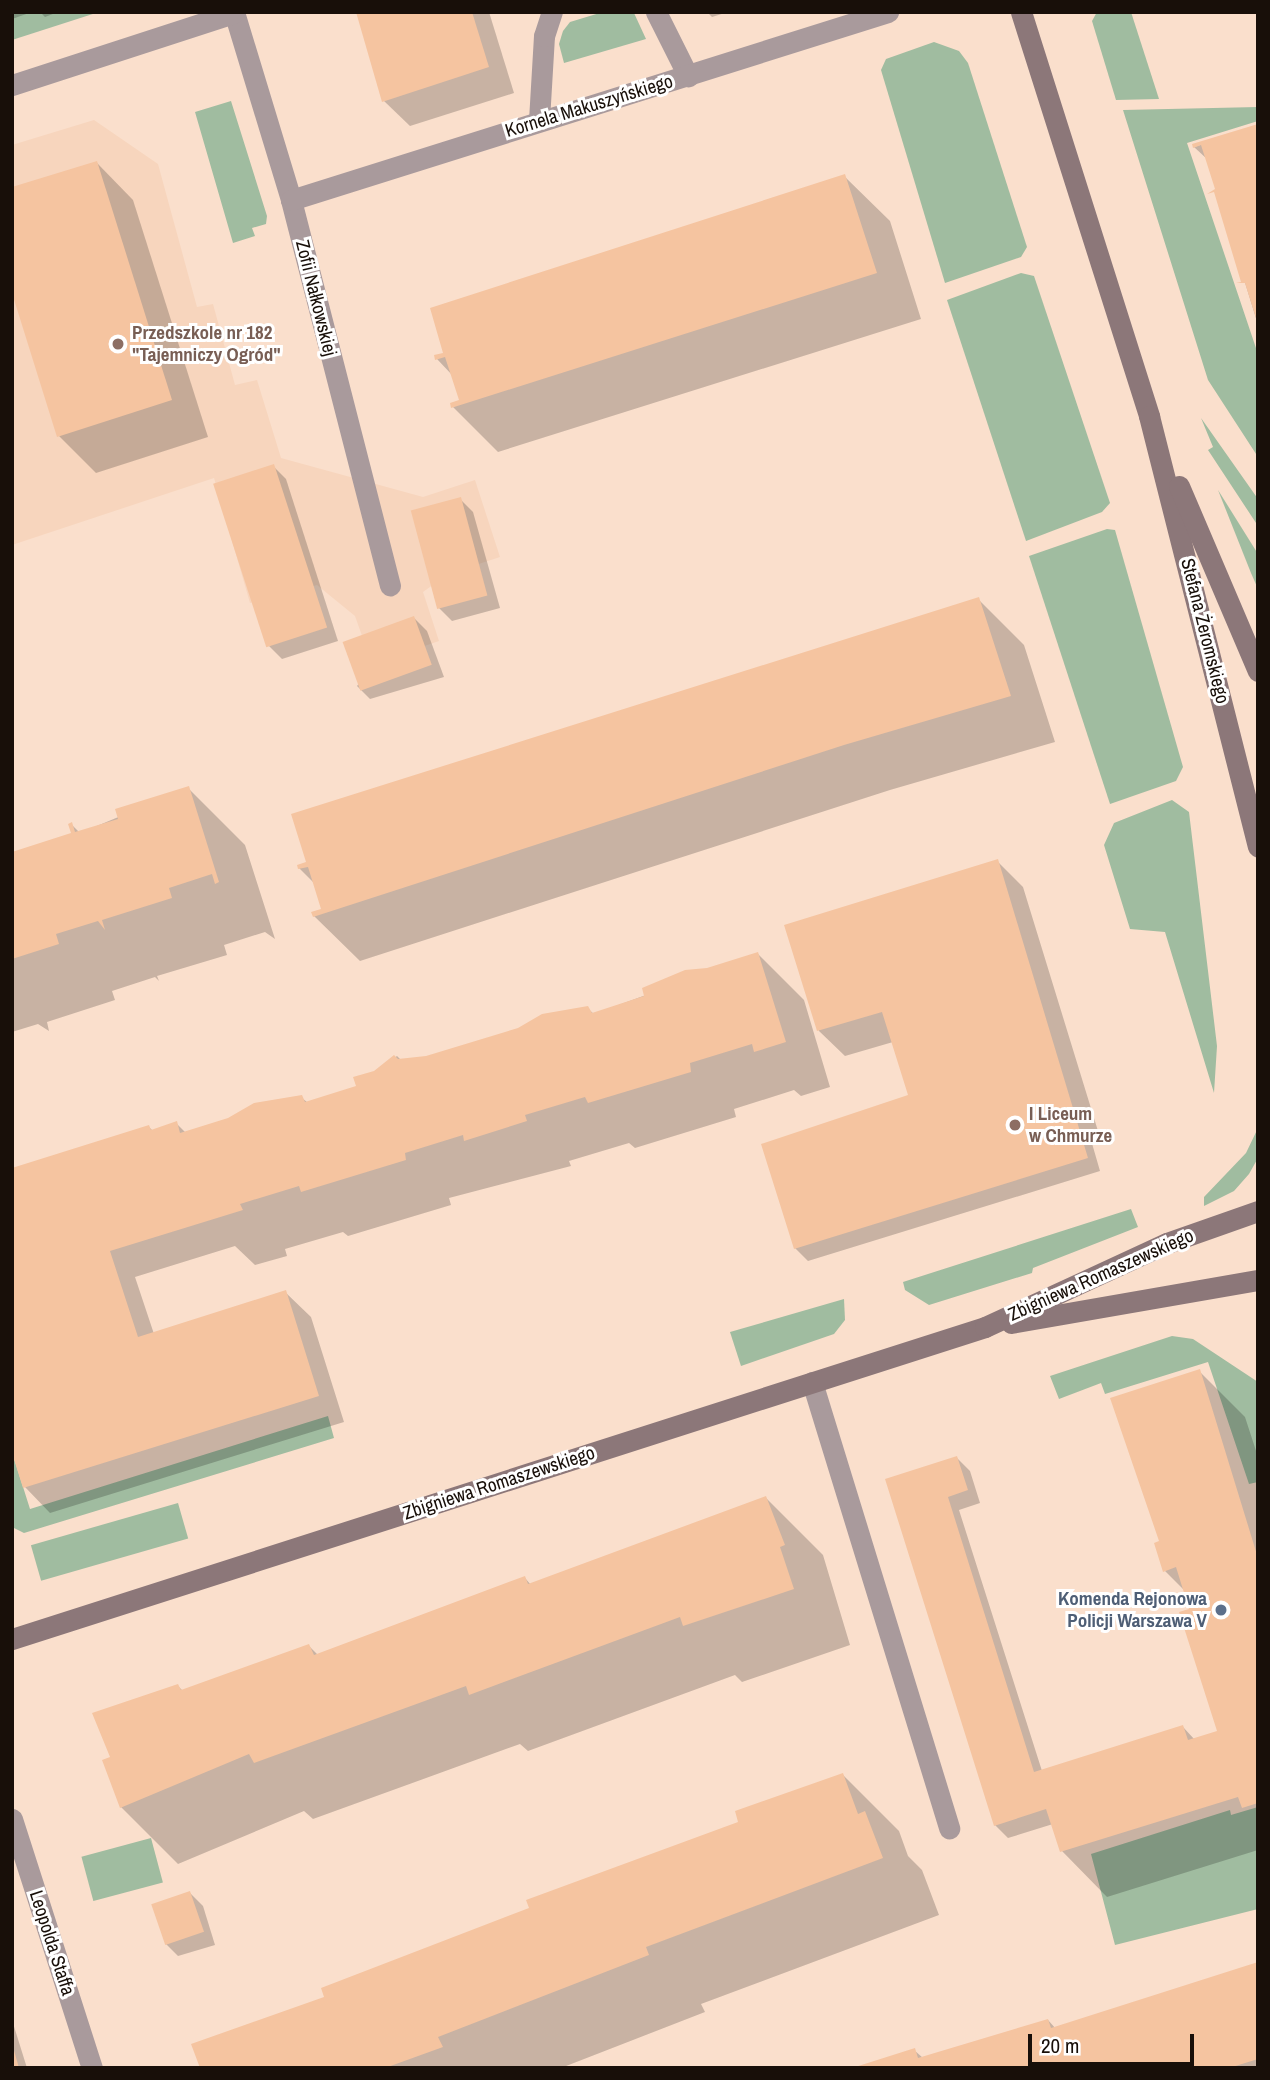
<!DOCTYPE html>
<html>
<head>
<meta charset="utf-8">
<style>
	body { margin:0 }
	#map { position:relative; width:1270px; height:2080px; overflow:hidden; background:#fadfcc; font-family:"Archivo Narrow",sans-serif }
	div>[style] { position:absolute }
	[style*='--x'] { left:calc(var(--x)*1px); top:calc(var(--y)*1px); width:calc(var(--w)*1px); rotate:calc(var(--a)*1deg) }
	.built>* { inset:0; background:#f7d5bd }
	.green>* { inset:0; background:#a0bca0; transform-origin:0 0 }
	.shadow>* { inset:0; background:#0003 }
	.building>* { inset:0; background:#f5c4a0; transform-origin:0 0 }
	.lane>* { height:21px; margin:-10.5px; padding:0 10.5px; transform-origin:10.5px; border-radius:10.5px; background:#a99a9c }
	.street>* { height:21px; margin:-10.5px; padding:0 10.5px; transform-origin:10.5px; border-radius:10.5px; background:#a99a9c }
	.secondary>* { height:21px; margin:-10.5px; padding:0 10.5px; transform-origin:10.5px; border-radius:10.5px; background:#8c7779 }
	.dots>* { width:19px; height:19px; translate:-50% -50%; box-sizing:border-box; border:4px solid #fff; border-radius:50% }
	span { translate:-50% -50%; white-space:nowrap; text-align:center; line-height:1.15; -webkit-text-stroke:6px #fff; paint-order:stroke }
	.street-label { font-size:19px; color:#180f09 }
	.education-label { font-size:19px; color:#785e54; font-weight:700 }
	.left { translate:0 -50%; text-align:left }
	.service-label { font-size:19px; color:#4e5e75; font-weight:700 }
	.right { translate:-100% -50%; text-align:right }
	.frame { position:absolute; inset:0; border:14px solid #180f09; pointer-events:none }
	.scale { position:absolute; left:1028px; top:2034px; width:166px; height:32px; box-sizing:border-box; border:4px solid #180f09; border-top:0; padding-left:9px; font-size:21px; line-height:24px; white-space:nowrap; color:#180f09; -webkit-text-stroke:5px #fff; paint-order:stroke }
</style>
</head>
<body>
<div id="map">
	<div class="built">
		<div style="clip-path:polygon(94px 120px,158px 164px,197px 307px,213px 304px,235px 385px,257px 380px,281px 458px,423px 497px,475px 480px,500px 557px,448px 574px,423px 592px,439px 641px,372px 664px,355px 616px,317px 585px,250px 603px,214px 478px,12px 545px,12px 145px)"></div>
	</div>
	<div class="green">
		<div style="clip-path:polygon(12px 12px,99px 12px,12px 40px)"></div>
		<div style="clip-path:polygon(603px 12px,634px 13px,646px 39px,564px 63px,559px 44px,563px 31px,570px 22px)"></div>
		<div style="clip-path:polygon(1097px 12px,1131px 12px,1159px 99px,1116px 100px,1092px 21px)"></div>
		<div style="clip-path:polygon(934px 42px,959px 51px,968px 63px,1027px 247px,1021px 257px,945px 283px,881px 70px,886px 59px)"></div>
		<div style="clip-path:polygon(231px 101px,267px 216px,266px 224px,252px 228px,255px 236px,233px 243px,195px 112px)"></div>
		<div style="clip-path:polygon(1258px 107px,1258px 121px,1187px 143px,1258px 354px,1258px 457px,1208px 380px,1123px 110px)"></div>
		<div style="clip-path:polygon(1021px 273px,1034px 276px,1110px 503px,1102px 512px,1026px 541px,947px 300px)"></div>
		<div style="clip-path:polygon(1201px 418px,1258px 499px,1258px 526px,1208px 450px,1213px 447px)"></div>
		<div style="clip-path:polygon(1218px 490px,1258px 554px,1258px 589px,1251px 573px)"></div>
		<div style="clip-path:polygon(1107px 529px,1115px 530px,1183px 767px,1176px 781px,1110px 804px,1029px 556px)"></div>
		<div style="clip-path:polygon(1172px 800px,1189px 812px,1217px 1046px,1214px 1093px,1165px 932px,1130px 929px,1104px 845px,1114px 823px)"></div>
		<div style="clip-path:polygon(1258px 1128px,1258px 1158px,1249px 1174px,1234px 1191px,1204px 1206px,1204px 1197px,1246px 1153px)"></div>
		<div style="clip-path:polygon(1131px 1209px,1138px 1227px,1033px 1268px,1032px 1273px,929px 1305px,905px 1290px,903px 1282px)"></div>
		<div style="clip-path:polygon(844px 1299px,845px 1320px,834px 1334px,741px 1366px,730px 1332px)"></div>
		<div style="clip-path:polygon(1172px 1336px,1193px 1339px,1258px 1382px,1258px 1482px,1249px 1484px,1208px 1362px,1105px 1394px,1101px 1383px,1059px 1399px,1050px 1376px)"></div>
		<div style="clip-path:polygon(328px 1416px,334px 1438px,24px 1533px,12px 1527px,12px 1452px,30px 1509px)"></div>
		<div style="left:178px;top:1503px;width:37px;height:153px;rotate:74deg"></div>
		<div style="clip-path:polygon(1258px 1807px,1258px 1909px,1115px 1945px,1091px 1854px,1230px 1810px,1231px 1815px)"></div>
		<div style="left:151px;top:1838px;width:46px;height:72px;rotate:75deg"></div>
	</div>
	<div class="shadow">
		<div style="clip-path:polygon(12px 12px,32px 12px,12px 19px)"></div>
		<div style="clip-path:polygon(40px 12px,58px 12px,45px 17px)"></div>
		<div style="clip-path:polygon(357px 12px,489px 12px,514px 93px,410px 126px,384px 101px)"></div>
		<div style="clip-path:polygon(707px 12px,728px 12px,712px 17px)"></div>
		<div style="clip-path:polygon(1258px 126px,1258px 325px,1207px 159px,1194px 147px)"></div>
		<div style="clip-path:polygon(97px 163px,133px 200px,208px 437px,96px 473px,59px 436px)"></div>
		<div style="clip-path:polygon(844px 176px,890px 221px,921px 319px,498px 452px,453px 407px,462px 401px,453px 376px,437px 359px)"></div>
		<div style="clip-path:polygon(273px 466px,286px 479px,338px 641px,282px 659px,269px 646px)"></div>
		<div style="clip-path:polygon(460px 499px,473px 512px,500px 608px,452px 621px,439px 608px)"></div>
		<div style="clip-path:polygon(978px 599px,1024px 645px,1055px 742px,890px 790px,360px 961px,314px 916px,324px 911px,315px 884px,299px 868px)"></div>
		<div style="clip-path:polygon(414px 618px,427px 631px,444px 677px,370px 699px,357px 686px)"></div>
		<div style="clip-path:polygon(188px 788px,245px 845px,275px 939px,265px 932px,224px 945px,227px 955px,157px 976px,159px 981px,155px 977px,112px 991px,115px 1000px,47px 1022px,49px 1031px,38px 1024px,12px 1032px,12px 854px,73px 835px,72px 825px,80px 833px)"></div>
		<div style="clip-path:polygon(997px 861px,1023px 887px,1098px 1131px,1089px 1133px,1100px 1171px,808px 1261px,795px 1248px,910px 1096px,893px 1042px,845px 1056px,819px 1031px,786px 927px)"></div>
		<div style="clip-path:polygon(758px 954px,804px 1000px,830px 1087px,801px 1096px,794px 1090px,734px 1109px,736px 1117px,635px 1148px,629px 1143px,569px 1161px,571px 1166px,449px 1198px,451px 1205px,348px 1236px,343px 1232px,285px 1249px,287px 1256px,255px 1265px,235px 1246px,135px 1277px,154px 1334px,285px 1292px,311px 1317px,344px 1422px,50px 1513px,25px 1487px,149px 1127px,153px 1131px,176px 1123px,186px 1133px,301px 1097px,308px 1103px,358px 1087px,397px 1056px,401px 1060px,426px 1058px,587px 1008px,594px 1014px)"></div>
		<div style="clip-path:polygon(1199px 1371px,1245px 1417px,1258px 1457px,1258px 1850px,1107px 1897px,1062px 1851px,1053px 1824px,1008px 1838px,995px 1825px,888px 1480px,957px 1458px,970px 1471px,980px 1503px,959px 1510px,1042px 1771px,1183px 1727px,1195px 1740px,1220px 1732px,1186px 1592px,1165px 1571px,1161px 1542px)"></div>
		<div style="clip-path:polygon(766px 1498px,823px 1555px,850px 1645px,742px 1682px,735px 1675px,528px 1751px,520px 1744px,313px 1819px,304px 1811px,178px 1864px,121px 1807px,113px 1758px,178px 1686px,183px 1691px,309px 1646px,318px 1655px,525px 1578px,531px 1585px)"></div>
		<div style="clip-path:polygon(843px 1775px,899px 1831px,908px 1856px,922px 1870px,939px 1915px,701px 2004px,705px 2012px,561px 2068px,204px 2068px,326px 1998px,741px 1823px)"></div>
		<div style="clip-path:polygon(190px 1893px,203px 1906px,215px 1945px,178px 1956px,165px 1943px)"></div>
		<div style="clip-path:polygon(1258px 1964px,1258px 2068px,855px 2068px,914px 2050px,923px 2058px,1048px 2020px,1056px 2029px)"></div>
		<div style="clip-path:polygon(12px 2020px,27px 2068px,12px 2068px)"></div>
	</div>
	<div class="building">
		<div style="clip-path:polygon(356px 12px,472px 12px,489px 67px,382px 102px)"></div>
		<div style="clip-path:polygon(1258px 124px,1258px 321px,1257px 321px,1245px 283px,1236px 283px,1241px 282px,1214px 192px,1207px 194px,1215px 189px,1201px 145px,1193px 148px,1192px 144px)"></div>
		<div style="clip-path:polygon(97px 161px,172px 400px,57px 437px,12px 293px,12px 187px)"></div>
		<div style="clip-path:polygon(845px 174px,877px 273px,451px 408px,450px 403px,459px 400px,445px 357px,435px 360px,434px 355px,443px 353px,430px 308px)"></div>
		<div style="left:274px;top:464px;width:172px;height:64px;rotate:72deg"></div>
		<div style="left:461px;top:497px;width:102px;height:52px;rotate:75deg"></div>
		<div style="clip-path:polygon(979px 597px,1011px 696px,844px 745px,313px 917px,311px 912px,321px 909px,308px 867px,298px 869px,297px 865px,306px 862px,291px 814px)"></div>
		<div style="left:414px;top:616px;width:52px;height:76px;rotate:70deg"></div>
		<div style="clip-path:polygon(189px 786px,219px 882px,215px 884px,212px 874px,169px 888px,172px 898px,102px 920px,105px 930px,98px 921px,56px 934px,59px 944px,12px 959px,12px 852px,71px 833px,68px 824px,72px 822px,75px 832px,118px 819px,115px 809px)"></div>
		<div style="clip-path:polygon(998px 859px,1088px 1158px,794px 1249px,761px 1144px,908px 1095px,882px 1012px,817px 1031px,784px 925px)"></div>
		<div style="clip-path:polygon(758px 952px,786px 1042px,754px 1052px,752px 1044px,690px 1063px,691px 1072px,588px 1103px,585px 1097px,525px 1115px,527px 1121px,464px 1141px,463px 1135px,405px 1153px,406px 1160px,301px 1192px,299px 1186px,240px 1204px,243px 1210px,110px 1251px,138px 1337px,286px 1290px,319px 1396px,23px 1488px,12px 1453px,12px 1168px,149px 1125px,151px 1130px,177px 1121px,180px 1133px,228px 1118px,254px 1103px,302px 1095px,305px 1102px,356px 1086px,353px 1077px,374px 1071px,394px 1055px,398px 1059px,426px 1056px,518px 1028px,542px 1014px,588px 1006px,592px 1013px,644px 996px,642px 988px,685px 970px,707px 968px)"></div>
		<div style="clip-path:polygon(1200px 1369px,1258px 1558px,1258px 1803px,1242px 1808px,1238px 1797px,1060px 1852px,1046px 1809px,994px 1826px,885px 1479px,957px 1456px,968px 1490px,948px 1497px,1034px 1772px,1183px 1725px,1188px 1740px,1217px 1731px,1179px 1612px,1189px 1609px,1176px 1567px,1163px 1572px,1154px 1543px,1159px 1541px,1110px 1398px)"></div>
		<div style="clip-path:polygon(766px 1496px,785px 1545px,780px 1547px,794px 1589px,683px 1626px,680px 1617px,469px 1695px,466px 1686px,254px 1763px,249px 1754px,120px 1808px,102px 1760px,110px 1757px,92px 1713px,178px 1684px,181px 1690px,309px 1644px,314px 1655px,525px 1576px,528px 1584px)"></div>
		<div style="clip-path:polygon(843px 1773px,858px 1814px,865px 1811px,883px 1858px,646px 1947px,649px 1955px,438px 2037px,443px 2047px,385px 2068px,200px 2068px,191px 2044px,324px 1997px,321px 1988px,529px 1908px,526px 1900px,738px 1822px,735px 1811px)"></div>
		<div style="left:190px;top:1891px;width:43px;height:41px;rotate:71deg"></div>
		<div style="clip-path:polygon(1258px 1962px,1258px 2059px,1229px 2068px,852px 2068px,915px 2048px,918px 2058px,1048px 2019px,1051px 2028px)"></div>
		<div style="clip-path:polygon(12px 2047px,13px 2047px,19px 2068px,12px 2068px)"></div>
	</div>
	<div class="lane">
		<div style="--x:656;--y:12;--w:72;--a:63.4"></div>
		<div style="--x:539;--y:120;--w:84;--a:-86.6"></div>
		<div style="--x:544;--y:36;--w:25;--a:-72"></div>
		<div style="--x:812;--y:1382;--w:467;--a:72.9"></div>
	</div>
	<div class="street">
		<div style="--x:234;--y:12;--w:196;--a:73.1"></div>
		<div style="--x:291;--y:200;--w:398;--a:75.6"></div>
		<div style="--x:12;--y:85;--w:233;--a:-18"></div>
		<div style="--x:291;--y:200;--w:626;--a:-17.48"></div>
		<div style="--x:12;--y:1819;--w:262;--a:72.2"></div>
	</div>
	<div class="secondary">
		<div style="--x:1021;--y:12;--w:424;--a:72.4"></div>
		<div style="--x:1149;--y:416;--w:444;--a:75.8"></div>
		<div style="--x:1179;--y:486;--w:201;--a:66.9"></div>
		<div style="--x:1011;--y:1323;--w:251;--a:-9.9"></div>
		<div style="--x:12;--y:1639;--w:1022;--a:-17.78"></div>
		<div style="--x:985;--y:1327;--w:200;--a:-24.8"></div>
		<div style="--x:1167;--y:1243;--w:96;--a:-19.4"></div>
	</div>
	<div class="dots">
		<div style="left:118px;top:344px;background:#8d6e63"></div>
		<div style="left:1015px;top:1125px;background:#8d6e63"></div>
		<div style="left:1221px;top:1610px;background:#5c6f8a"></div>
	</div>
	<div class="street-label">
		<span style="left:589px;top:106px;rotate:-17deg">Kornela Makuszyńskiego</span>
		<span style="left:316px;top:298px;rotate:76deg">Zofii Nałkowskiej</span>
		<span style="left:1205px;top:631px;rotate:76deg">Stefana Żeromskiego</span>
		<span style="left:1101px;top:1275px;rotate:-24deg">Zbigniewa Romaszewskiego</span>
		<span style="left:499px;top:1483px;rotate:-18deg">Zbigniewa Romaszewskiego</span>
		<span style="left:52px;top:1943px;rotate:72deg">Leopolda Staffa</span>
	</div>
	<div class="education-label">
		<span class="left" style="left:132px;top:344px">Przedszkole nr 182<br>"Tajemniczy Ogród"</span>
		<span class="left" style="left:1029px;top:1125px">I Liceum<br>w Chmurze</span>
	</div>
	<div class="service-label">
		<span class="right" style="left:1207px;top:1610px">Komenda Rejonowa<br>Policji Warszawa V</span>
	</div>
	<div class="frame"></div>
	<div class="scale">20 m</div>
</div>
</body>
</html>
